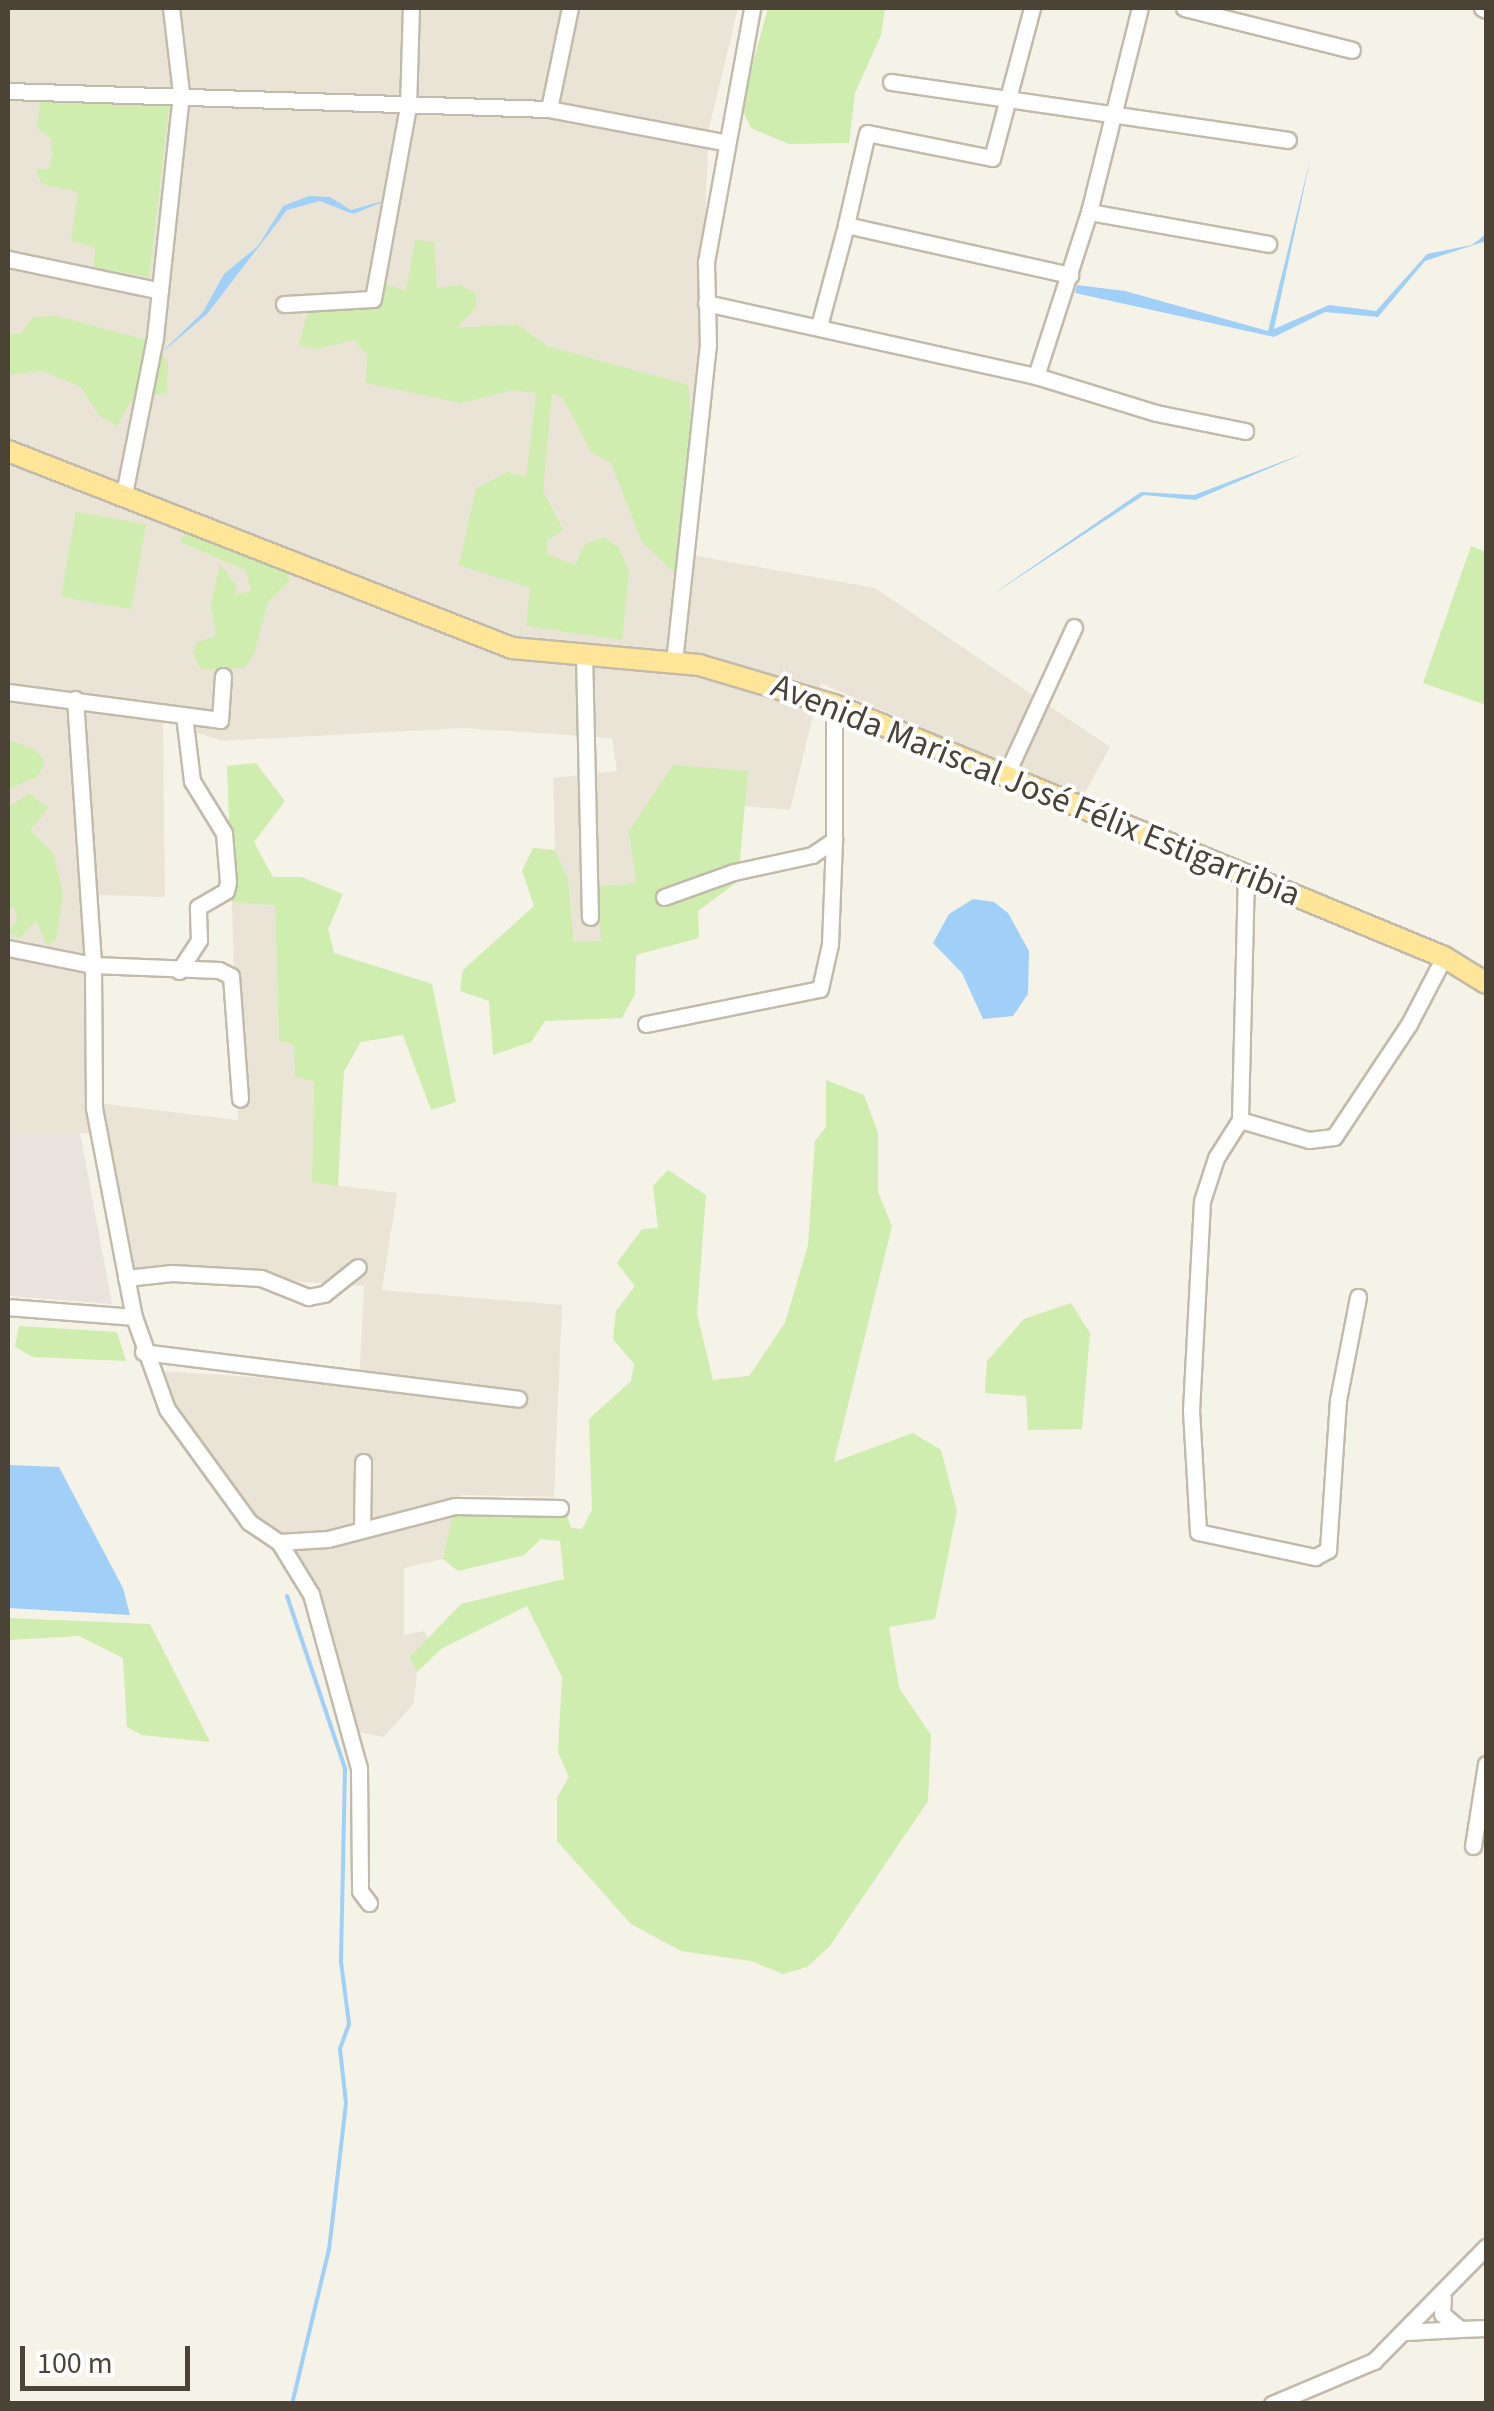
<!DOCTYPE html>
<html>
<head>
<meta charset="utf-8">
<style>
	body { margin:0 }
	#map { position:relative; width:1494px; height:2411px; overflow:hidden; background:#f5f2e8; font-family:"Source Sans 3",sans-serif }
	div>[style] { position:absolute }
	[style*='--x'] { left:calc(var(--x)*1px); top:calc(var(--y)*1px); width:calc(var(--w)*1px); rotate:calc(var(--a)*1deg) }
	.residential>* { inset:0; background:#eae4d6 }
	.industrial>* { inset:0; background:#e8e3dd }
	.green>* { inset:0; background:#ceedae; transform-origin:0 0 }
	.water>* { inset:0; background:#a0d0f7 }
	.stream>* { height:4px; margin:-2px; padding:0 2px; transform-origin:2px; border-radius:2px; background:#a0d0f7 }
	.roads { filter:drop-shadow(2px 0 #c2baaa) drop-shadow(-2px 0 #c2baaa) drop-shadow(0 2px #c2baaa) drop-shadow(0 -2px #c2baaa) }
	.minor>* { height:15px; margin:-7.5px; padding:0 7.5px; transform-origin:7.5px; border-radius:7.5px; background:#fff }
	.major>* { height:20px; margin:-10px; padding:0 10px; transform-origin:10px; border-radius:10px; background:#ffe598 }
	span { translate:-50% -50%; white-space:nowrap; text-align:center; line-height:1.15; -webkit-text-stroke:8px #fff; paint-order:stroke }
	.street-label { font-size:35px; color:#4a4336 }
	.frame { position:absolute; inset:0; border:10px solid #4a4336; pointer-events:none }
	.scale { position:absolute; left:20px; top:2346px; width:170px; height:45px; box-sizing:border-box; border:5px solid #4a4336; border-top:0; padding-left:12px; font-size:30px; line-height:35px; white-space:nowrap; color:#4a4336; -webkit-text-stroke:8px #fff; paint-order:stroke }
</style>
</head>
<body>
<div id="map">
	<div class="residential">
		<div style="clip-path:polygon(8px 8px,738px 8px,709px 128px,691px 555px,875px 588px,1110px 747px,1081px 800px,821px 683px,790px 810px,744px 806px,747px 771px,635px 861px,636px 884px,601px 941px,574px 942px,568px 879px,555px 850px,553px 778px,617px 771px,612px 738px,462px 728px,221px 741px,163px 720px,165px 897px,99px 895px,97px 1103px,238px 1120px,232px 902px,275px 904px,279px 1041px,294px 1044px,314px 1080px,312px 1182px,397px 1193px,382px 1290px,562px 1305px,554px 1497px,461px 1495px,443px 1559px,404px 1568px,404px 1635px,424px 1631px,429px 1640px,410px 1657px,417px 1672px,414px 1703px,384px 1737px,353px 1731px,307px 1591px,287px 1558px,249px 1520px,147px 1370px,359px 1384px,364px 1286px,127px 1270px,101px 1133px,8px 1134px)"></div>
	</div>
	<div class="industrial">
		<div style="clip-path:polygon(80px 1133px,112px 1304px,8px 1296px,8px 1134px)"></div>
	</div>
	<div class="green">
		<div style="clip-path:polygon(768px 8px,885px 8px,881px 35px,855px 93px,849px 143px,789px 144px,751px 128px,741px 107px)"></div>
		<div style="clip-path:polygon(41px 96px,170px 100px,149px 277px,94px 267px,95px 248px,71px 240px,78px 192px,42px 184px,35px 169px,48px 169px,53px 154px,50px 138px,37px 128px)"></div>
		<div style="clip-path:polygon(415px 240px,434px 242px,437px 288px,459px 285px,476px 293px,476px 307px,457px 328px,517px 324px,547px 346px,688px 385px,691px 420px,676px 574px,642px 542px,611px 463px,591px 452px,563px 398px,552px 393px,543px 491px,563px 530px,547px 540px,547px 554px,575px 565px,585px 544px,604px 537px,619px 548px,629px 572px,622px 640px,526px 626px,530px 588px,459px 565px,476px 489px,507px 472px,526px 477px,536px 393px,512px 390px,461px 403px,366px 383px,367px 355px,355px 340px,315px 349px,299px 345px,310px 302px,368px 300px,384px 283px,406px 291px)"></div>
		<div style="clip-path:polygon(57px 316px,154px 342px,168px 363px,167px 392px,130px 402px,117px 426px,98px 415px,81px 387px,42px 371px,8px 375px,8px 334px,21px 334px,33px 317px)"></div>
		<div style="left:76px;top:512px;width:71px;height:86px;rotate:10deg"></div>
		<div style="clip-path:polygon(188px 530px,286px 569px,290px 580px,268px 602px,254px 654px,244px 668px,201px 670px,193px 653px,197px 642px,216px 636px,211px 604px,220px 564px,237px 587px,234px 595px,251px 591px,246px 570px,180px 542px)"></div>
		<div style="clip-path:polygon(1471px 546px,1486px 552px,1486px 705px,1423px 683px)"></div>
		<div style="clip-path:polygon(8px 740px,36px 750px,45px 763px,37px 777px,8px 789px)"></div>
		<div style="clip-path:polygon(256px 763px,285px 801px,254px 842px,273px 877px,301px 877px,343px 894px,328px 929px,334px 953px,432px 984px,456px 1102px,431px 1110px,403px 1035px,361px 1042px,344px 1071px,338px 1186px,312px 1182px,314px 1081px,295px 1077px,294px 1044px,279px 1041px,275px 905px,232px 902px,227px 766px)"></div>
		<div style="clip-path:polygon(673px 765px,748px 771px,738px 881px,698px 911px,699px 938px,636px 955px,635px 994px,622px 1018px,545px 1021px,531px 1042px,493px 1055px,489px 1001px,460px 991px,463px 970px,534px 906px,522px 871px,533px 848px,555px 850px,568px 879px,574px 942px,601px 941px,598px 887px,636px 883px,629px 831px)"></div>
		<div style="clip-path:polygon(29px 793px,48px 808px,30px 830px,53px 853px,63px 894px,56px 940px,47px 945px,36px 920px,20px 938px,8px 932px,17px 920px,15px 908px,8px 909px,8px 808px)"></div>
		<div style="clip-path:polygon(826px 1080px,864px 1095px,878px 1133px,878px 1192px,892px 1226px,834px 1462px,913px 1433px,941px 1450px,957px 1511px,935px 1619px,889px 1627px,899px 1688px,931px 1735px,928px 1801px,829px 1947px,807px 1967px,783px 1974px,751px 1961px,681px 1951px,631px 1924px,557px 1841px,557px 1798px,569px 1777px,558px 1752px,562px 1677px,527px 1606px,441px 1649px,417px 1672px,410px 1657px,461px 1604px,564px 1579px,560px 1541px,541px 1539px,524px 1555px,458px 1571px,443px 1559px,453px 1514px,567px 1515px,571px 1528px,582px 1529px,592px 1510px,589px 1419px,631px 1381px,634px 1364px,613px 1339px,616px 1311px,635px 1286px,617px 1263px,642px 1229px,658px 1228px,653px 1186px,668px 1170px,706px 1195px,697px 1314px,713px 1380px,749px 1376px,785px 1323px,808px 1245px,815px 1141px,826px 1127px)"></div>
		<div style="clip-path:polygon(1071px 1303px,1090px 1333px,1082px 1429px,1028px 1430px,1026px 1396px,985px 1393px,987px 1361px,1024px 1319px)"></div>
		<div style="clip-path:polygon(19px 1326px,117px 1332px,126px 1361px,33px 1357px,15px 1347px)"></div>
		<div style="clip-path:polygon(8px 1618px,150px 1624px,210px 1742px,142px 1735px,127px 1727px,123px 1658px,79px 1636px,8px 1640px)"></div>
	</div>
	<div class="water">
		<div style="clip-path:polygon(1311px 156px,1274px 329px,1329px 305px,1376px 311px,1427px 254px,1472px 245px,1486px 234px,1486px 241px,1425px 261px,1378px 317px,1325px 312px,1274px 337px,1075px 293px,1077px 285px,1125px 291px,1268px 331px)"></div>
		<div style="clip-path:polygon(309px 196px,330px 197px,351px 210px,390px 199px,353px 214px,320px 201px,287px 210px,207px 314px,159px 355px,203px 312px,224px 274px,258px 246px,283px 206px)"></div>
		<div style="clip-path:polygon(1305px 453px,1195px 500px,1144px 495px,990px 596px,1141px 492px,1194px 495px)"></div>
		<div style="clip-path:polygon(973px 899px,994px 902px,1008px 913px,1029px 951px,1028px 994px,1013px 1016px,983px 1019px,962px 973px,933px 943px,949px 914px)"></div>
		<div style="clip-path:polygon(8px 1465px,59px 1467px,123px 1588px,130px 1615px,8px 1608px)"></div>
	</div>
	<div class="stream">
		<div style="--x:287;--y:1596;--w:182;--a:71.4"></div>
		<div style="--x:345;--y:1768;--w:194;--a:91.2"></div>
		<div style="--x:341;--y:1962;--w:63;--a:82.6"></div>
		<div style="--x:349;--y:2024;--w:27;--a:110"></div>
		<div style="--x:340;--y:2049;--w:54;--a:83.7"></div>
		<div style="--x:346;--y:2103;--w:147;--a:96.6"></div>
		<div style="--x:329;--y:2249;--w:159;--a:103.4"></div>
	</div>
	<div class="roads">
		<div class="minor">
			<div style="--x:1032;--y:8;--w:155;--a:104.9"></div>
			<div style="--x:992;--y:158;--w:127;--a:-168.7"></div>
			<div style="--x:867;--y:133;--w:94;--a:102.9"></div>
			<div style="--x:846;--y:225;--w:230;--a:12.6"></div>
			<div style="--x:1184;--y:8;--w:173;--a:14"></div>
			<div style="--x:1482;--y:8;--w:4;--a:27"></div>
			<div style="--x:891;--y:82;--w:401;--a:8.3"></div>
			<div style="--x:8;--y:91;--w:541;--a:1.91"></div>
			<div style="--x:549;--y:109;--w:177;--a:10.7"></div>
			<div style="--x:549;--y:109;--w:103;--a:-78.3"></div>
			<div style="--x:1089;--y:212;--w:182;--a:10.1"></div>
			<div style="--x:8;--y:259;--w:151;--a:11.8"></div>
			<div style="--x:706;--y:303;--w:338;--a:12.5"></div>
			<div style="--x:1036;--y:376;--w:126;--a:17.1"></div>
			<div style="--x:1156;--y:413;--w:91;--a:11.4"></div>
			<div style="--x:284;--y:304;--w:89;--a:-3.2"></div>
			<div style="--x:373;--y:299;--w:195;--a:-79.7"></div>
			<div style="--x:408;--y:107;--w:99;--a:-88.3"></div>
			<div style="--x:819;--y:326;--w:105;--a:-75"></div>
			<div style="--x:1036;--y:376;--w:172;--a:-72.1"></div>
			<div style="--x:1089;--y:212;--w:210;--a:-76"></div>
			<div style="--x:124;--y:494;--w:160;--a:-78.8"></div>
			<div style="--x:155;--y:337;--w:245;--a:-83.9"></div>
			<div style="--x:181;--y:93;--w:86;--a:-96.7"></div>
			<div style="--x:584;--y:654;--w:263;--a:88.7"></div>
			<div style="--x:674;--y:662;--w:319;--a:-83.9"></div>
			<div style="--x:708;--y:345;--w:83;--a:-91.4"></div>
			<div style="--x:706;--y:262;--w:258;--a:-79.7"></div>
			<div style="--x:8;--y:692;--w:214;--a:7.5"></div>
			<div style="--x:220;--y:720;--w:44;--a:-86.1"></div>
			<div style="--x:75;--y:699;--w:267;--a:86.1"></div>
			<div style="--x:93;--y:965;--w:143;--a:89.6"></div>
			<div style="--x:94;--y:1108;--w:213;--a:79.2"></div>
			<div style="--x:134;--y:1317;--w:98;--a:70.3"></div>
			<div style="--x:167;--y:1409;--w:140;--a:54"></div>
			<div style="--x:249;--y:1522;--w:36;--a:34"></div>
			<div style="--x:279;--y:1542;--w:61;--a:58.4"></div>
			<div style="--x:311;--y:1594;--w:180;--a:74.6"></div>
			<div style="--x:359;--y:1768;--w:123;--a:89.5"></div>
			<div style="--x:360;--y:1891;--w:15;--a:53"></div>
			<div style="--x:1005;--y:777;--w:165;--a:-65.3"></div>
			<div style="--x:1246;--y:873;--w:247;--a:91.4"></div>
			<div style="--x:1240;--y:1120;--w:45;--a:122.3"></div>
			<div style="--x:1216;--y:1158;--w:45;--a:108"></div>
			<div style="--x:1202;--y:1201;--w:209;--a:93"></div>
			<div style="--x:1191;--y:1410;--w:122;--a:86.7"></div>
			<div style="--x:1198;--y:1532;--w:120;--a:12.1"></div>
			<div style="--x:1315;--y:1557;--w:15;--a:-28"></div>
			<div style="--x:1328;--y:1550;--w:150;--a:-86.2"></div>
			<div style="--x:1338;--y:1400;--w:105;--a:-79"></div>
			<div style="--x:664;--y:897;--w:74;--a:-19.7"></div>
			<div style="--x:734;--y:872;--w:80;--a:-12.3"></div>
			<div style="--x:812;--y:855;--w:27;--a:-34"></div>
			<div style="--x:834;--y:840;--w:135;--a:-90"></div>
			<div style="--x:8;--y:948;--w:87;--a:11.3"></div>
			<div style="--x:93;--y:965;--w:126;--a:2.3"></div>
			<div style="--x:219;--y:970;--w:13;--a:27"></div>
			<div style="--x:231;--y:976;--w:123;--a:85.8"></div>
			<div style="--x:179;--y:971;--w:37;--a:-57"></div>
			<div style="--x:199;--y:940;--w:33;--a:-92"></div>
			<div style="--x:198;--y:907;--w:32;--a:-30"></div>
			<div style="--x:226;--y:891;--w:9;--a:-77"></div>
			<div style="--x:228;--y:882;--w:49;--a:-94.7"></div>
			<div style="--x:224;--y:833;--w:61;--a:-121.6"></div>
			<div style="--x:192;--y:781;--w:66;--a:-96.9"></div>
			<div style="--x:646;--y:1024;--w:177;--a:-11.4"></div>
			<div style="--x:820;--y:989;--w:46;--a:-77.5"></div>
			<div style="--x:830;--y:944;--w:104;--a:-87.8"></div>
			<div style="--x:1240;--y:1120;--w:72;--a:16.2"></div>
			<div style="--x:1309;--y:1140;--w:25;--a:-7"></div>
			<div style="--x:1334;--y:1137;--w:136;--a:-56.4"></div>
			<div style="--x:1409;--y:1024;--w:76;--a:-62.4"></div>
			<div style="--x:126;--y:1278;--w:46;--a:-6.2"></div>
			<div style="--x:172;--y:1273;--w:89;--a:3.2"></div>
			<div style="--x:261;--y:1278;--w:51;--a:22"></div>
			<div style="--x:308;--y:1297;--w:16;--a:-11"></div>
			<div style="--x:324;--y:1294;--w:43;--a:-38.5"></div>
			<div style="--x:8;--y:1307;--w:126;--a:4.5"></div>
			<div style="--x:143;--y:1352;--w:378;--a:7.1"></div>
			<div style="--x:362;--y:1529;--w:67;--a:-89.1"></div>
			<div style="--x:279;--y:1542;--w:49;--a:-3.5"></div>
			<div style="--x:328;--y:1539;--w:131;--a:-14.6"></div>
			<div style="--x:455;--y:1506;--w:105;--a:1.1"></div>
			<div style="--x:1473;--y:1846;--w:83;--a:-81"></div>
			<div style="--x:1460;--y:2329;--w:26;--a:-2"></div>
			<div style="--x:1406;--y:2332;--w:54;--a:-3.2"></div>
			<div style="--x:1460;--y:2329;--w:23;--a:-140"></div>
			<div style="--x:1442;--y:2314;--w:17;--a:-87"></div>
			<div style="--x:1272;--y:2404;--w:111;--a:-22.9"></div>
			<div style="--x:1374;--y:2361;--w:160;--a:-45.5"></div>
		</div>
		<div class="major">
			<div style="--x:8;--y:451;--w:541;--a:21.35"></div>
			<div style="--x:512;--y:648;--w:188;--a:5.2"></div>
			<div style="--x:699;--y:665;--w:141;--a:16.5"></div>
			<div style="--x:834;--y:705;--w:660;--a:22.45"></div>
			<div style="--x:1444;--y:957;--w:49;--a:31.8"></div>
		</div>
	</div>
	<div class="street-label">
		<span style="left:1036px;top:790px;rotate:22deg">Avenida Mariscal José Félix Estigarribia</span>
	</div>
	<div class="frame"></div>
	<div class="scale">100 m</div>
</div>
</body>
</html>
